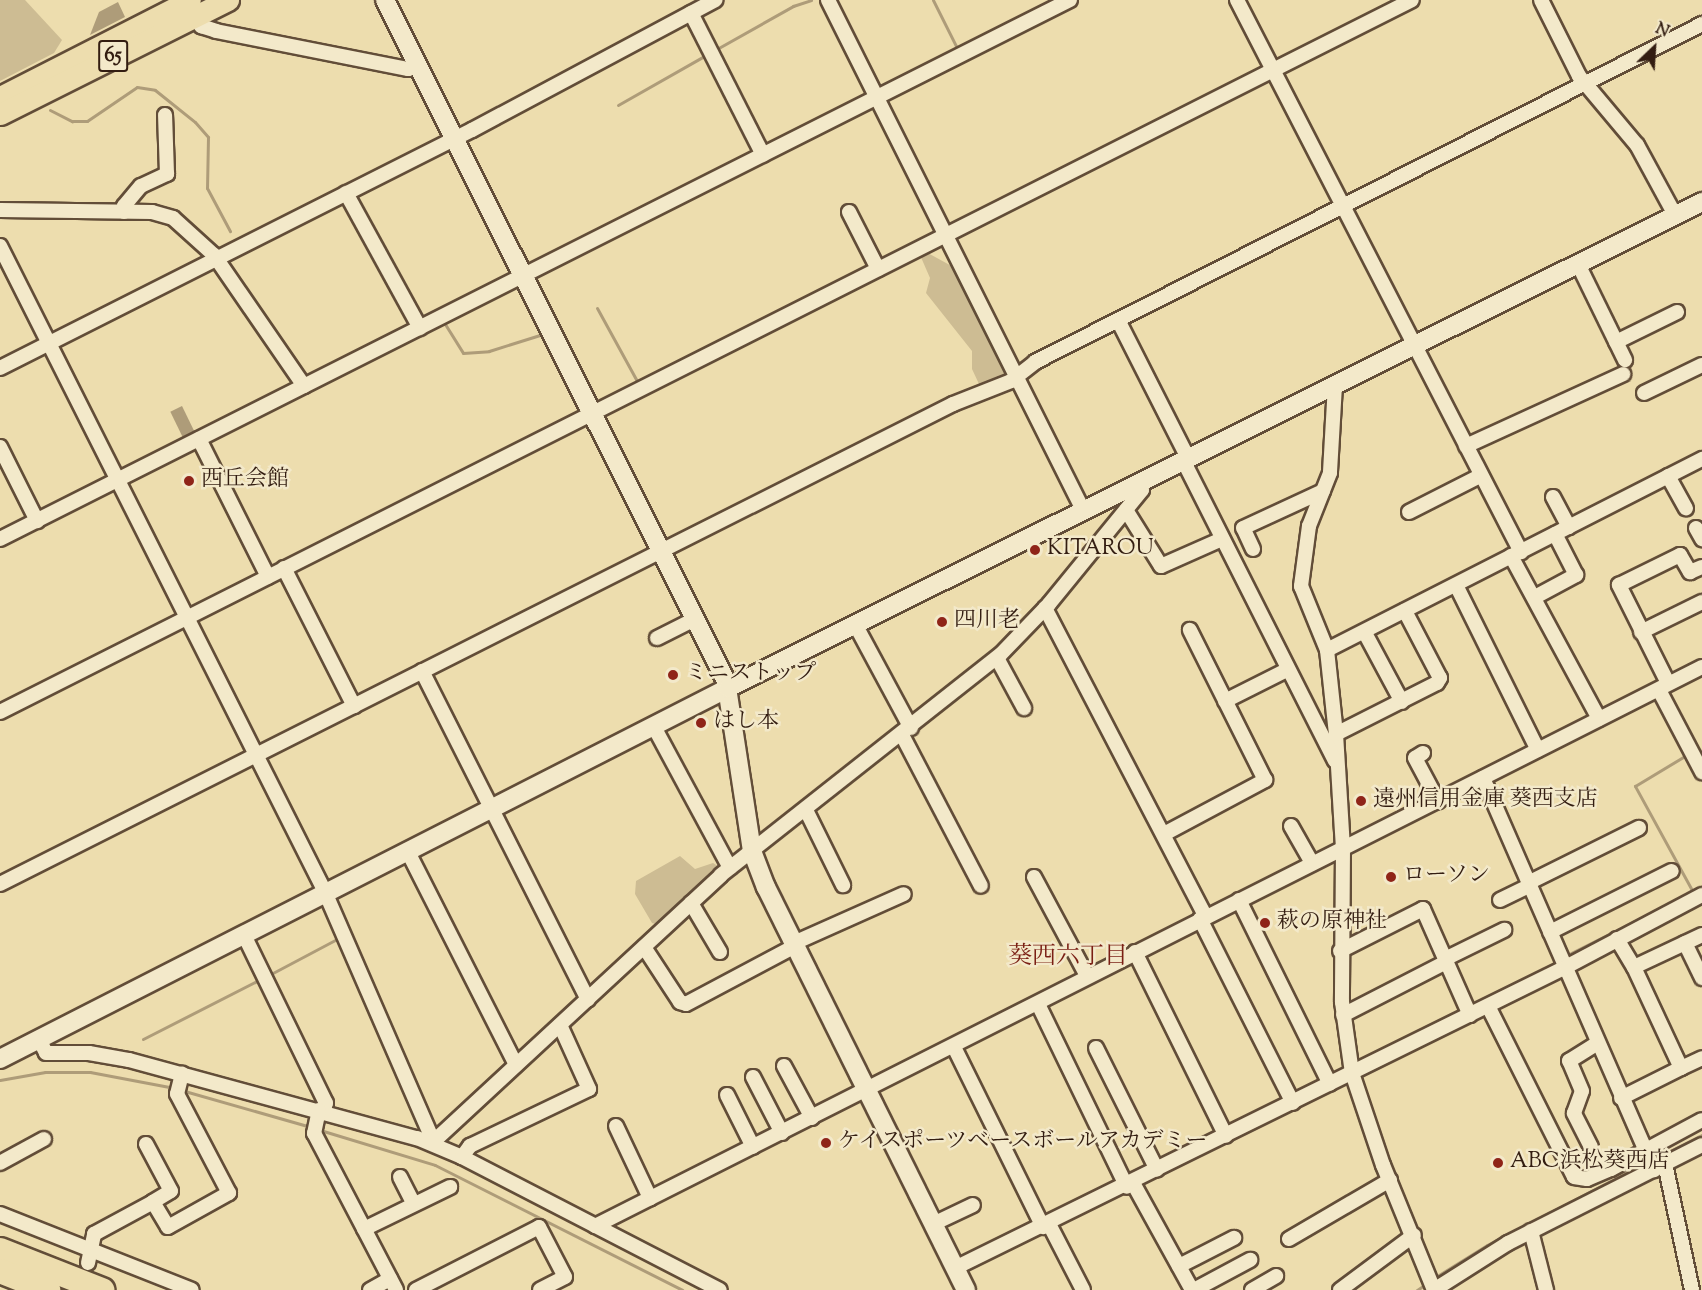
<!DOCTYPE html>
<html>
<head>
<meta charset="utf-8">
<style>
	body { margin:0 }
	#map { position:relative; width:1702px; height:1290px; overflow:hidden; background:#edddae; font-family:"Sorts Mill Goudy","Noto Serif JP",serif }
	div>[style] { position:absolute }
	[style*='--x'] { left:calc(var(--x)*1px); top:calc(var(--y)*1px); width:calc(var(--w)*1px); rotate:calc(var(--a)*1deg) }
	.green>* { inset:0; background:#cdbc93 }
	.water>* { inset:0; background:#ae9c79; transform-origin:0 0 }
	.stream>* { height:3px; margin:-1.5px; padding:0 1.5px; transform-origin:1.5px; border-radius:1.5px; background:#ae9c79 }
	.roads { filter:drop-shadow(2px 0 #624d38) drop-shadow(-2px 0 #624d38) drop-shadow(0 2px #624d38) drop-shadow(0 -2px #624d38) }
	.street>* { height:14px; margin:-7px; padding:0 7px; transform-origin:7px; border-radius:7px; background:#f3e9ca }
	.secondary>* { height:18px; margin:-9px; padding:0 9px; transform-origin:9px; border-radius:9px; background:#f3e9ca }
	.primary>* { height:21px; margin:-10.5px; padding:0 10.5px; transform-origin:10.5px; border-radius:10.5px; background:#edddae }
	.highway>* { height:24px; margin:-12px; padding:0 12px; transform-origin:12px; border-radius:12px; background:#edddae }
	.dots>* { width:16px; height:16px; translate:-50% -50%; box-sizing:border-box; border:3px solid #f3e9ca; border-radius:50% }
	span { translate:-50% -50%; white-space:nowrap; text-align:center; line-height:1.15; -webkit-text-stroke:5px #f3e9ca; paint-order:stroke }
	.shield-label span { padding:2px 4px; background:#f3e9ca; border:2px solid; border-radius:4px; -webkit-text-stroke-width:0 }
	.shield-label { font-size:21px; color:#331d11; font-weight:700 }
	.poi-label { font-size:22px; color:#331d11 }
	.left { translate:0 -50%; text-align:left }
	.neighbourhood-label { font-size:24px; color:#7a1f14 }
	.north { position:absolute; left:1624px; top:18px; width:60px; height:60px; -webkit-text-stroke:4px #f3e9ca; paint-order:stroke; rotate:25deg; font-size:16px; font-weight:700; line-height:24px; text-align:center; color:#331d11 }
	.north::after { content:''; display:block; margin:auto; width:21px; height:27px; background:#331d11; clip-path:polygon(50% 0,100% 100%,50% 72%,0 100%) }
</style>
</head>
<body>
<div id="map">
	<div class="green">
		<div style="clip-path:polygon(0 0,25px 0,62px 40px,54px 53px,0 81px)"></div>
		<div style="clip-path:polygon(926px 252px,957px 269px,1009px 368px,1008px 377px,981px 387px,979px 384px,972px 369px,972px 351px,926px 293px,930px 278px,920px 255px)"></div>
		<div style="clip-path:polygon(680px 856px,695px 869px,713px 863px,721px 868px,659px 925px,652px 923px,635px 894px,636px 881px)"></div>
	</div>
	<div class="water">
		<div style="clip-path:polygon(118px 2px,125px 17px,90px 35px,99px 12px)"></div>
		<div style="left:182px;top:406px;width:30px;height:13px;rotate:64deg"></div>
	</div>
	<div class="stream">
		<div style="--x:933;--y:0;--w:56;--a:63.4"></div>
		<div style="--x:715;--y:50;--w:90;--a:-29.4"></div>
		<div style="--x:793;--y:6;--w:19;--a:-18"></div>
		<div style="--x:618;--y:105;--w:101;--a:-29.6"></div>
		<div style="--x:50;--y:110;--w:25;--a:27"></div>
		<div style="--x:72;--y:121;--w:15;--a:0"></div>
		<div style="--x:87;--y:121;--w:60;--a:-34.2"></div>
		<div style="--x:137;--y:87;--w:18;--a:9"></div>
		<div style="--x:155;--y:90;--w:51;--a:38.7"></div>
		<div style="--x:195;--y:122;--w:20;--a:49"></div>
		<div style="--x:208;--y:137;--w:51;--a:91.1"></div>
		<div style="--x:207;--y:188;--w:49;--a:61.9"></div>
		<div style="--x:597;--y:308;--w:85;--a:61.3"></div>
		<div style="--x:445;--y:324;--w:34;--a:58"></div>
		<div style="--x:463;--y:353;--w:26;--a:-4"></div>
		<div style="--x:489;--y:351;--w:60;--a:-17.5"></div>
		<div style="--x:1571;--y:953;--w:136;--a:-26.6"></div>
		<div style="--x:1693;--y:892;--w:121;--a:-118.7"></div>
		<div style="--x:1635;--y:786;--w:62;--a:-31.1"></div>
		<div style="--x:269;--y:975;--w:79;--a:-27.9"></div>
		<div style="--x:1573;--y:1000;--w:44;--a:67.5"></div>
		<div style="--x:143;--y:1039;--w:132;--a:-27"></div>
		<div style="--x:1594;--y:1050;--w:111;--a:67.1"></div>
		<div style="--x:0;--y:1080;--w:46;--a:-10.1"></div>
		<div style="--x:45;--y:1072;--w:45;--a:0"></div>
		<div style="--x:90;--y:1072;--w:86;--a:10.7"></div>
		<div style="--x:181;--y:1090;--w:135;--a:15.9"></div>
		<div style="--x:320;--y:1130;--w:120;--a:16.9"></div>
		<div style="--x:435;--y:1165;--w:277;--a:26.8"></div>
		<div style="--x:1652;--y:1160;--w:56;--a:-26.6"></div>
		<div style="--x:1434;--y:1278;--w:62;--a:-31.9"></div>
		<div style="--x:1487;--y:1245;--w:180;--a:-27.4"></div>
		<div style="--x:1417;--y:1290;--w:11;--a:-34"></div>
	</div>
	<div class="roads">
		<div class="street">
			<div style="--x:828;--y:0;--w:570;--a:63.43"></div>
			<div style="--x:1237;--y:0;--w:621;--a:62.77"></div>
			<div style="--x:1541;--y:0;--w:85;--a:63.4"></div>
			<div style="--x:1579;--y:76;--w:90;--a:50"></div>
			<div style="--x:1637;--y:145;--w:80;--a:61.5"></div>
			<div style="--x:691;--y:13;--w:159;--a:63.1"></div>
			<div style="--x:195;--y:15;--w:13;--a:61"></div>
			<div style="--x:201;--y:26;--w:16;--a:18"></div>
			<div style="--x:216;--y:31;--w:196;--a:11.2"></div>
			<div style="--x:408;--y:69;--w:10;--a:-24"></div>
			<div style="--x:346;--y:193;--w:154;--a:61.3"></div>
			<div style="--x:0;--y:210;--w:152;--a:0.8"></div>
			<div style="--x:152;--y:212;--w:22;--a:16"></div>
			<div style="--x:173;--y:218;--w:55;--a:42.1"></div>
			<div style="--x:214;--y:255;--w:159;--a:55.5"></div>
			<div style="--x:124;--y:212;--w:6;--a:-90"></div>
			<div style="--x:124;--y:206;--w:26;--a:-50"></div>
			<div style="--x:141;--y:186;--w:29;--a:-25"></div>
			<div style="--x:167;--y:174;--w:59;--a:-91.9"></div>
			<div style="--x:849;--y:212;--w:64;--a:63"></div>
			<div style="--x:0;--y:246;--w:723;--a:63.29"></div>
			<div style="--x:325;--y:892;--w:270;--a:66.5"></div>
			<div style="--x:1578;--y:264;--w:107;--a:63.9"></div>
			<div style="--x:1118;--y:320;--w:155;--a:63.1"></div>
			<div style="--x:1616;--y:342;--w:68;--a:-26.2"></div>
			<div style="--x:0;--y:368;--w:529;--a:-26.76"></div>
			<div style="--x:472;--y:130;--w:276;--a:-28.1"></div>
			<div style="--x:1335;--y:385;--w:88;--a:93.3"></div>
			<div style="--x:1330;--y:473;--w:57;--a:111.6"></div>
			<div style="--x:1309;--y:526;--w:61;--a:97.6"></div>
			<div style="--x:1301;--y:586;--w:69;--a:67.9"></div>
			<div style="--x:1327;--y:650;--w:84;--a:83.9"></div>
			<div style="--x:1336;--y:734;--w:114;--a:86.5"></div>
			<div style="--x:1343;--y:848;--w:154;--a:90.4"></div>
			<div style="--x:1342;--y:1002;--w:72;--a:82"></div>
			<div style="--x:1352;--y:1073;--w:97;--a:71.4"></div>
			<div style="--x:1383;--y:1165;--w:135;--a:67.8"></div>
			<div style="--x:1644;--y:393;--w:64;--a:-25.8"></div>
			<div style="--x:199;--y:439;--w:154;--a:63.4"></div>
			<div style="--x:1466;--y:446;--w:173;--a:-24.6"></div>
			<div style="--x:0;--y:447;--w:83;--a:63.4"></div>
			<div style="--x:1183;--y:460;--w:337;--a:63.2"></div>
			<div style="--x:1668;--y:476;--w:37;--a:61"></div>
			<div style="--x:1553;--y:497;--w:34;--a:62"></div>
			<div style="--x:1126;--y:510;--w:66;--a:58"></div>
			<div style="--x:1161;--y:566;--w:67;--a:-23.9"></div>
			<div style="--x:1409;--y:512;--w:80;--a:-26.9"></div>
			<div style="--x:1696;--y:528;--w:13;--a:61"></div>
			<div style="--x:0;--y:539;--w:1198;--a:-26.74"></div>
			<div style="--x:1253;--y:549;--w:23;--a:-115"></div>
			<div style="--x:1243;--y:528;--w:88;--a:-24.8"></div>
			<div style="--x:1511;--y:556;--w:185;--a:61.6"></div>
			<div style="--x:284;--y:568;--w:155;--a:63.1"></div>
			<div style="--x:1456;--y:585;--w:184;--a:63.6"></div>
			<div style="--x:1535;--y:597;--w:47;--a:-28.2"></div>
			<div style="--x:1576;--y:575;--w:46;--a:-117.1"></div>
			<div style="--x:1045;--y:608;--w:347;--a:62.5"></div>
			<div style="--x:855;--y:624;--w:118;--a:61.7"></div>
			<div style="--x:1641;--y:632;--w:68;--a:-26.2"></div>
			<div style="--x:1365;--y:633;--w:78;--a:61.8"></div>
			<div style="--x:657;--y:638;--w:42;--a:-26.6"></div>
			<div style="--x:1327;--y:650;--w:421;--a:-27"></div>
			<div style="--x:997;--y:658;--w:57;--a:61.6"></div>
			<div style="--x:422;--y:671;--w:368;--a:63.2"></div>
			<div style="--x:1668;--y:683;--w:110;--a:-116.6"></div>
			<div style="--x:1619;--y:585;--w:68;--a:-26.2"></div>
			<div style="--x:1680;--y:555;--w:20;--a:60"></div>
			<div style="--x:1690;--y:572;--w:13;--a:-23"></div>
			<div style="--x:1659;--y:690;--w:93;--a:62.3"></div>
			<div style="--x:1225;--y:701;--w:69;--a:-26.6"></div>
			<div style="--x:0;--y:712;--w:1581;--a:-26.76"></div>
			<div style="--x:653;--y:725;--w:162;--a:61.7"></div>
			<div style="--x:1336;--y:734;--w:113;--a:-26.8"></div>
			<div style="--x:1437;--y:683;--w:6;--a:-59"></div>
			<div style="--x:1440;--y:678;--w:76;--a:-117.6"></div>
			<div style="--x:902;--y:735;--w:170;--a:62.4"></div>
			<div style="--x:1423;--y:753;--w:9;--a:148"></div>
			<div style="--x:1415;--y:758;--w:49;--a:61.9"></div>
			<div style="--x:1483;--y:778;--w:428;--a:66.4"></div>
			<div style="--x:806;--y:810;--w:84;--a:63.7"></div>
			<div style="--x:1291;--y:826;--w:43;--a:60.4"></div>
			<div style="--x:1164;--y:834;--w:115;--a:-28.1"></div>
			<div style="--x:1265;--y:780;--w:168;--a:-116.6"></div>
			<div style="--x:407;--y:850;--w:241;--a:63.1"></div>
			<div style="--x:1034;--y:877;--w:112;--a:61.8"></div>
			<div style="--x:1528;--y:883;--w:124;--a:-26.4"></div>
			<div style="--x:0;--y:884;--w:1067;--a:-26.73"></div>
			<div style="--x:953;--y:404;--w:62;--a:-21.6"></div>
			<div style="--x:1011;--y:381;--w:31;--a:-38"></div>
			<div style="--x:1035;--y:362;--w:748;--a:-26.87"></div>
			<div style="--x:1239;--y:900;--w:205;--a:63.7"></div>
			<div style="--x:1500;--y:900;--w:32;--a:-26"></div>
			<div style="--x:691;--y:903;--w:57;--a:59.4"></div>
			<div style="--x:1200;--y:919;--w:206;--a:63.2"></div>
			<div style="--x:1550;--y:932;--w:136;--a:-26.6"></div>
			<div style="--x:244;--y:935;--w:187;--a:64"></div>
			<div style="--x:326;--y:1103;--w:9;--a:108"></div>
			<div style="--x:1617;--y:939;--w:33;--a:59"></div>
			<div style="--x:794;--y:943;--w:120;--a:-24"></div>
			<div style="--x:1685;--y:943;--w:39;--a:64"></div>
			<div style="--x:644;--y:947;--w:66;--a:56.8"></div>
			<div style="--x:680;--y:1002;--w:6;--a:18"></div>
			<div style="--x:686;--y:1004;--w:123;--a:-28"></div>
			<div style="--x:1340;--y:951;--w:93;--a:-26.8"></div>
			<div style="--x:1423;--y:909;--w:116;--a:66.1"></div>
			<div style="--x:1135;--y:952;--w:205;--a:63.7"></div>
			<div style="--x:1447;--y:958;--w:64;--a:-26.2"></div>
			<div style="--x:1038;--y:1004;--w:203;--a:64.1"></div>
			<div style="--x:1488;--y:1006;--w:191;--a:63.3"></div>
			<div style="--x:1574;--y:1177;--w:13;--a:9"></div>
			<div style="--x:1587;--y:1179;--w:26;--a:-23"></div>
			<div style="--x:1611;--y:1169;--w:103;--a:-28.3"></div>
			<div style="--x:1343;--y:1015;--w:116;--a:-27.2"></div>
			<div style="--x:40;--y:1041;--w:13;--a:63"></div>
			<div style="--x:46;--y:1053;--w:43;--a:0"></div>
			<div style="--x:89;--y:1053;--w:41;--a:9.9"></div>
			<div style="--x:129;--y:1060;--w:298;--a:15.2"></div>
			<div style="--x:417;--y:1138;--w:49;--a:22.9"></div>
			<div style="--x:462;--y:1157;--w:290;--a:27.3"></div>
			<div style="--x:954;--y:1047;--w:201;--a:63.7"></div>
			<div style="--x:1096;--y:1048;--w:136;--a:63.4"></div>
			<div style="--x:784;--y:1066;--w:59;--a:61.7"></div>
			<div style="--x:1681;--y:1068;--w:23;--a:-25"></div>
			<div style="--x:753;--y:1077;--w:63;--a:62.6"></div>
			<div style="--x:727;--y:1095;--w:58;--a:63.4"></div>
			<div style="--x:1621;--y:1098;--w:67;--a:-26.6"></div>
			<div style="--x:1681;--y:1068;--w:111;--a:-115"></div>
			<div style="--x:1634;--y:967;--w:75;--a:-25.2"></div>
			<div style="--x:319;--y:1110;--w:24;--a:102"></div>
			<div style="--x:314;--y:1133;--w:177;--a:62.4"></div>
			<div style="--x:616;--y:1126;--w:80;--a:64.7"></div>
			<div style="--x:432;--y:1143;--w:394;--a:-42.8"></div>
			<div style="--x:721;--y:875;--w:355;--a:-38.3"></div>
			<div style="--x:1000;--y:655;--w:71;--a:-46.1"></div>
			<div style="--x:1049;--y:604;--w:147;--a:-50.8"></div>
			<div style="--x:1142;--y:490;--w:8;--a:-120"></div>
			<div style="--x:146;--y:1144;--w:53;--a:62"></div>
			<div style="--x:171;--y:1191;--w:21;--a:149"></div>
			<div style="--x:1591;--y:1147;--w:38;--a:-117"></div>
			<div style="--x:1574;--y:1113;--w:23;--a:-70"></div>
			<div style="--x:1582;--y:1091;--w:33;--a:-113"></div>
			<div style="--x:1569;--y:1061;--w:32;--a:-32"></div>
			<div style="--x:462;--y:1157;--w:14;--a:-54"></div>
			<div style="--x:470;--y:1146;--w:132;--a:-25.6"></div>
			<div style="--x:589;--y:1089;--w:70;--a:-114.4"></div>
			<div style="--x:0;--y:1163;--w:50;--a:-28.6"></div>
			<div style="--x:1665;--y:1164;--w:129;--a:77.9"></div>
			<div style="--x:400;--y:1177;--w:30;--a:63"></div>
			<div style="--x:1133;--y:1183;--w:122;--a:61.1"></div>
			<div style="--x:0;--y:1214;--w:206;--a:21.6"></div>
			<div style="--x:933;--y:1224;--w:44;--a:-25.4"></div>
			<div style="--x:1049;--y:1224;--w:74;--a:62.7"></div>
			<div style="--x:595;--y:1226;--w:1240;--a:-26.79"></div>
			<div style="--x:364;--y:1229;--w:96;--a:-26"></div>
			<div style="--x:1531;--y:1231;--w:61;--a:75.7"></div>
			<div style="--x:1289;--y:1239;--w:117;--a:-30.3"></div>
			<div style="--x:88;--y:1263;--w:30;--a:-78"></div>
			<div style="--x:94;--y:1234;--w:67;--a:-28.5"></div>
			<div style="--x:153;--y:1202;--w:29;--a:59"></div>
			<div style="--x:168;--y:1227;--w:70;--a:-29.1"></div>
			<div style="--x:229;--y:1193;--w:112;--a:-117.7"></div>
			<div style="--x:177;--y:1094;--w:21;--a:-76"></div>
			<div style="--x:1179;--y:1266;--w:62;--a:-27"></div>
			<div style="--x:955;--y:1268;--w:681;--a:-26.23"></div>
			<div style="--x:1566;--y:967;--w:154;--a:-27.9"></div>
			<div style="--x:370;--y:1290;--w:23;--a:-29"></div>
			<div style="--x:416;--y:1290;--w:138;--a:-27.1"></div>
			<div style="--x:539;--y:1227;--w:56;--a:62.5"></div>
			<div style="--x:565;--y:1277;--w:28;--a:153"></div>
			<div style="--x:1194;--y:1290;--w:64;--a:-28.2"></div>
			<div style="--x:1252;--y:1290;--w:28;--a:-30"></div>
			<div style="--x:1340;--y:1290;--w:92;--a:-36.6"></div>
			<div style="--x:1434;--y:1290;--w:88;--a:-32.4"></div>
			<div style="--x:1508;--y:1243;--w:217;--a:-26.8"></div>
		</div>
		<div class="secondary">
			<div style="--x:385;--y:0;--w:762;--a:63.4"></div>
			<div style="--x:726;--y:681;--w:172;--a:81.3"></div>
			<div style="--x:752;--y:851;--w:39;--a:69"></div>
			<div style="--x:766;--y:887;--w:450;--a:63.6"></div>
			<div style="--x:0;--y:1059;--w:817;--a:-27"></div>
			<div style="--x:728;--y:688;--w:1089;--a:-26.52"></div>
		</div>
		<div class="primary">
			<div style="--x:0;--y:97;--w:213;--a:-27"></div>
			<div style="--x:0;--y:114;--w:255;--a:-26.6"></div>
		</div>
		<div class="highway">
			<div style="--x:0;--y:1250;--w:110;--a:21.4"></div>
			<div style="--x:0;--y:1271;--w:52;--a:21.6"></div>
		</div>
	</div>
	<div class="dots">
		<div style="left:189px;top:481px;background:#8f2418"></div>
		<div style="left:1035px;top:550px;background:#8f2418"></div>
		<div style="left:942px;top:622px;background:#8f2418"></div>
		<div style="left:673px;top:675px;background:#8f2418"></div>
		<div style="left:701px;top:723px;background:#8f2418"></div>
		<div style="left:1361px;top:801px;background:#8f2418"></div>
		<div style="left:1391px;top:877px;background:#8f2418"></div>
		<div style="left:1265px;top:923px;background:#8f2418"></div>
		<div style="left:826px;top:1143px;background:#8f2418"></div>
		<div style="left:1498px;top:1163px;background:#8f2418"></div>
	</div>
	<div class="shield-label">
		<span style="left:113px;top:56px">65</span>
	</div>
	<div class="poi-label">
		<span class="left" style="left:201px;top:481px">西丘会館</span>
		<span class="left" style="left:1047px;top:550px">KITAROU</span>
		<span class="left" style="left:954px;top:622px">四川老</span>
		<span class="left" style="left:685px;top:675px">ミニストップ</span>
		<span class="left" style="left:713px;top:723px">はし本</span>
		<span class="left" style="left:1373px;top:801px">遠州信用金庫 葵西支店</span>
		<span class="left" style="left:1403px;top:877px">ローソン</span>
		<span class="left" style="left:1277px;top:923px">萩の原神社</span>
		<span class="left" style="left:838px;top:1143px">ケイスポーツベースボールアカデミー</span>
		<span class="left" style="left:1510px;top:1163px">ABC浜松葵西店</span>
	</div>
	<div class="neighbourhood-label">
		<span style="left:1068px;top:958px">葵西六丁目</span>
	</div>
	<div class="north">N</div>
</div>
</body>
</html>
